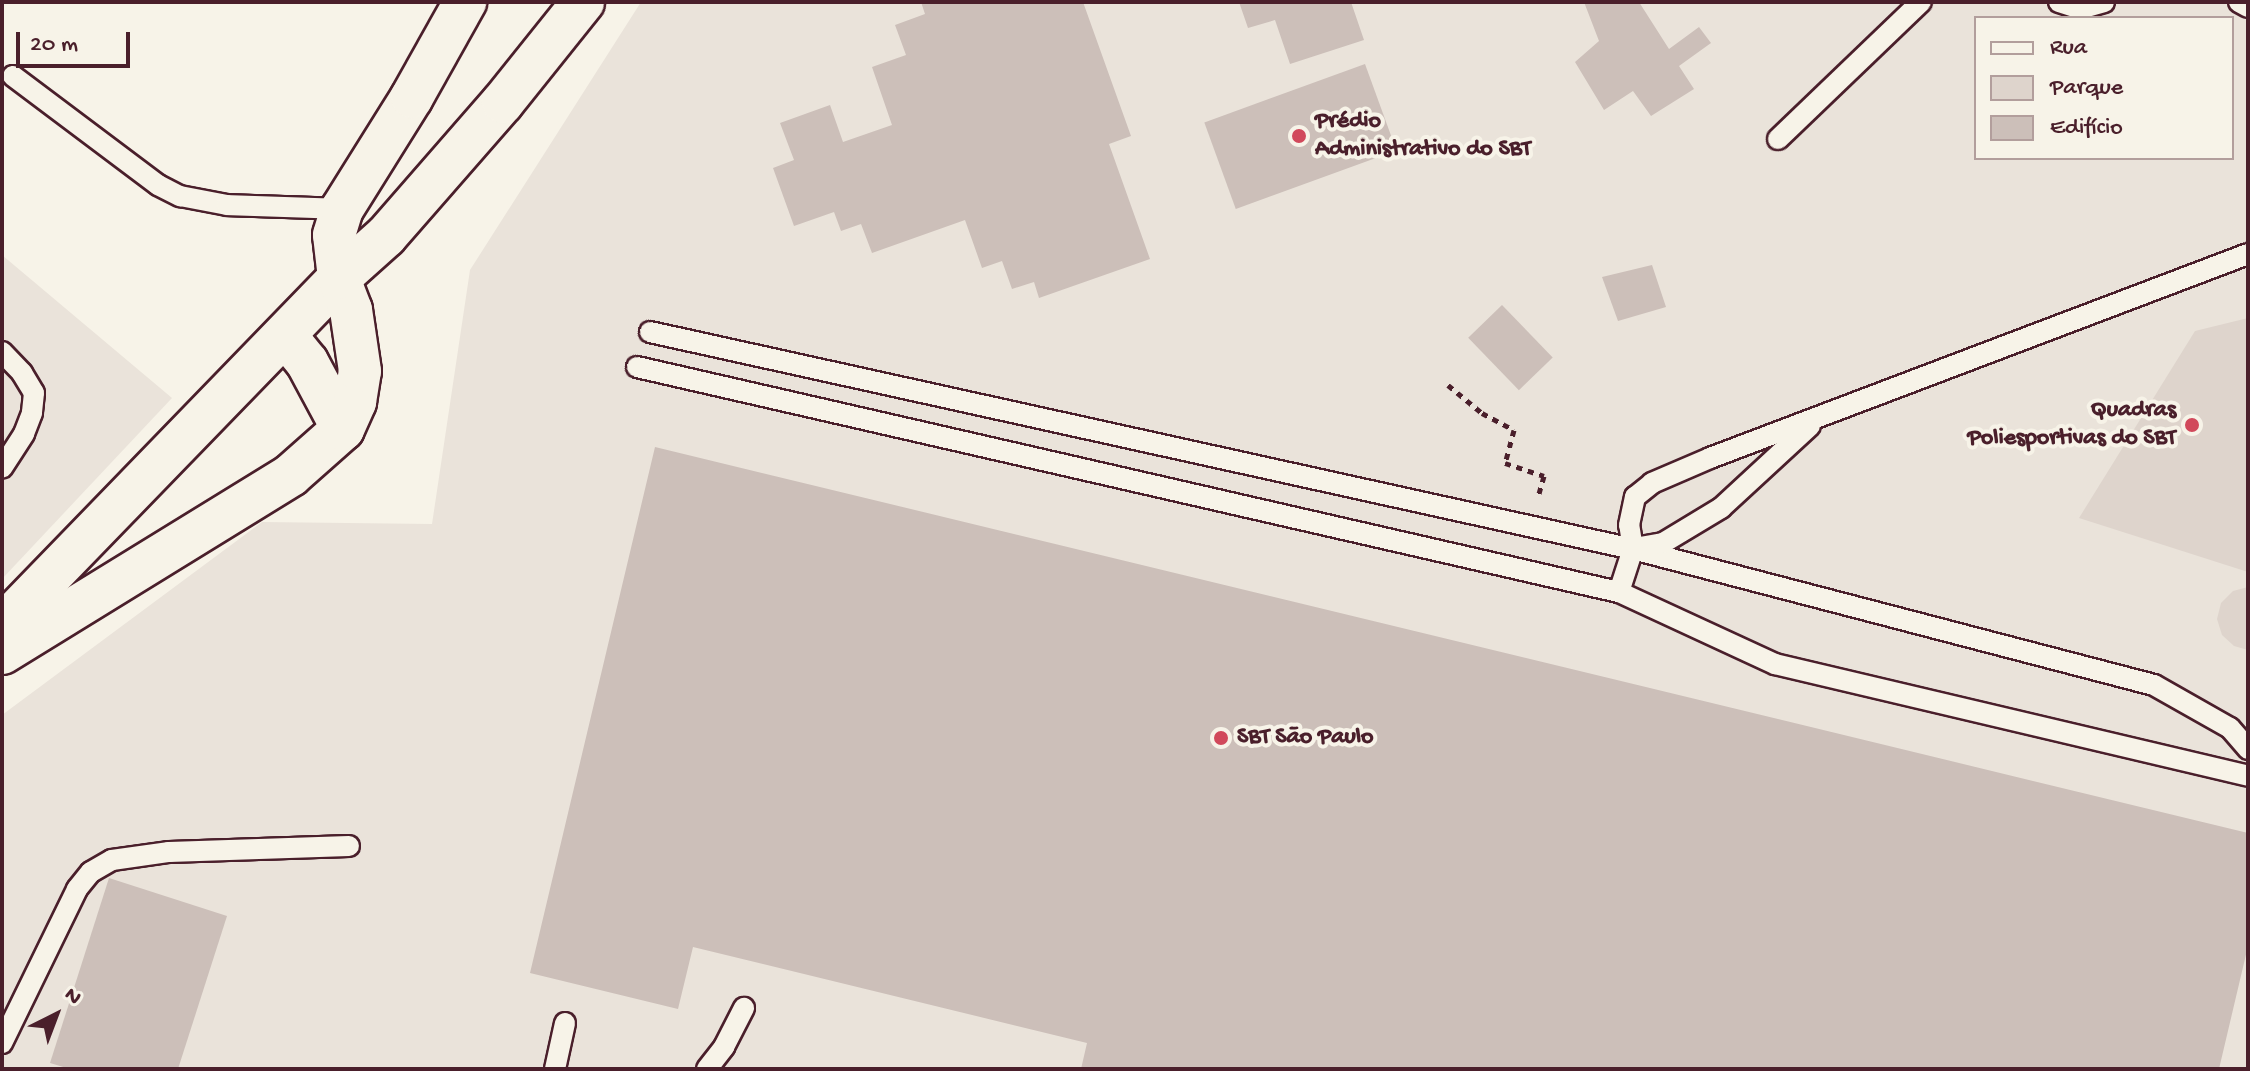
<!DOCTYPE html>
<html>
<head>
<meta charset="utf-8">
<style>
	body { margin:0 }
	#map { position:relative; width:2250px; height:1071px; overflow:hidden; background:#f7f3e8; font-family:"Gochi Hand",sans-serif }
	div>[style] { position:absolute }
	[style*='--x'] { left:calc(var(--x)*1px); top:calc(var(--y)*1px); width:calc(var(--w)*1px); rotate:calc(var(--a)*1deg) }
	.built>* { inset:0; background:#eae3da }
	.green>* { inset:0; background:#ded4cc }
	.building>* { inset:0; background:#ccbfb9; transform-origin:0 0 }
	.path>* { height:5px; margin-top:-2.5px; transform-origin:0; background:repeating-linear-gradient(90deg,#4a1f2b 0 6px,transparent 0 12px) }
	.roads { filter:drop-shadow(2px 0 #4a1f2b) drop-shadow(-2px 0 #4a1f2b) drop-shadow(0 2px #4a1f2b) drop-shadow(0 -2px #4a1f2b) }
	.lane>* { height:20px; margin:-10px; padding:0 10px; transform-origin:10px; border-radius:10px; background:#f7f3e8 }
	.street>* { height:42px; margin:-21px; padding:0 21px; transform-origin:21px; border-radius:21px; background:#f7f3e8 }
	.dots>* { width:22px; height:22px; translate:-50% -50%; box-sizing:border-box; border:4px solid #f7f3e8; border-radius:50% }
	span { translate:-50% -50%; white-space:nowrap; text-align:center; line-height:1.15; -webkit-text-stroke:8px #f7f3e8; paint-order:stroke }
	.poi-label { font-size:24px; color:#4a1f2b; font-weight:700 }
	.left { translate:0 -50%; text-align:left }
	.right { translate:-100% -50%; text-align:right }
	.frame { position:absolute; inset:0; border:4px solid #4a1f2b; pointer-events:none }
	.legend { position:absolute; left:1974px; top:16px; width:260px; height:144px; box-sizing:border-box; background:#f7f3e8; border:2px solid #b29e9c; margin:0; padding:10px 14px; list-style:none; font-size:24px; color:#4a1f2b }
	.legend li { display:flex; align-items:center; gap:16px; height:40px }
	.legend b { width:40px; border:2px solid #b29e9c }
	.north { position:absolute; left:16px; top:975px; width:80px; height:80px; -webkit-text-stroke:6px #f7f3e8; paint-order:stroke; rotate:42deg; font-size:22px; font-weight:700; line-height:32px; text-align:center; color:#4a1f2b }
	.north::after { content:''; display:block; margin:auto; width:28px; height:36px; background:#4a1f2b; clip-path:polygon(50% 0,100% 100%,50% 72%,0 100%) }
	.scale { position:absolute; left:16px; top:32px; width:114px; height:36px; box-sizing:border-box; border:4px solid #4a1f2b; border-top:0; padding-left:10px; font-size:24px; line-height:28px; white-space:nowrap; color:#4a1f2b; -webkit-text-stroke:6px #f7f3e8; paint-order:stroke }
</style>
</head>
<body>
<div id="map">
	<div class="built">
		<div style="clip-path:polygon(evenodd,641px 2px,2248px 2px,2248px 1069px,2px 1069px,2px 715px,262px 522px,432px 524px,470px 270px,641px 2px,1976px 18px,2232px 18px,2232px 158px,1976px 158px,1976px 18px)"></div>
		<div style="clip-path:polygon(2px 255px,172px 398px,2px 579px)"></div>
	</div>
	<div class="green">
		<div style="clip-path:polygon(2248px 318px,2248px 572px,2079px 518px,2195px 331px)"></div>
		<div style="clip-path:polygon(2248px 587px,2248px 650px,2234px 646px,2222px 635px,2217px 619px,2221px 603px,2233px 591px)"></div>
	</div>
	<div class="building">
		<div style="clip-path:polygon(921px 2px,1083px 2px,1131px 136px,1109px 144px,1150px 259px,1039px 298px,1034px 282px,1012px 289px,1002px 261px,982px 268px,965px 220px,872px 253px,861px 224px,841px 231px,834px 212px,794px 226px,773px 168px,794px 160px,780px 123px,830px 105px,843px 142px,892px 125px,872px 67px,906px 55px,895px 25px,925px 14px)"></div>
		<div style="clip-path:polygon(1239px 2px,1351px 2px,1364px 40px,1290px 64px,1275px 20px,1248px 28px)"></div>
		<div style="clip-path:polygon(1584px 2px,1639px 2px,1669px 49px,1699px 27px,1711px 43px,1679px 66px,1694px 89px,1651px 116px,1633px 91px,1604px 110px,1575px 62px,1599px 41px)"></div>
		<div style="left:1365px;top:64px;width:92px;height:171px;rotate:70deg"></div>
		<div style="clip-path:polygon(1652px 265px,1666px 307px,1618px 321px,1602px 277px)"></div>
		<div style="left:1502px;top:305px;width:73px;height:47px;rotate:46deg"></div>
		<div style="clip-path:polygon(655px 447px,2248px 833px,2248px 946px,2219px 1069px,1081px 1069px,1087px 1043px,693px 947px,678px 1009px,530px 973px)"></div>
		<div style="clip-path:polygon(109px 878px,227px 916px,178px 1069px,70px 1069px,50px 1063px)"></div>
	</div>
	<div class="path">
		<div style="--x:1448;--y:385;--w:44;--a:39.5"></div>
		<div style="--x:1482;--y:413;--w:36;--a:28"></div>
		<div style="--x:1514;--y:430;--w:34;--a:105"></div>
		<div style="--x:1505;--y:463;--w:41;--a:18.4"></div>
		<div style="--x:1544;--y:476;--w:22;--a:106"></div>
	</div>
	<div class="roads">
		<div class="lane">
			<div style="--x:2059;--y:2;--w:22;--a:18"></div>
			<div style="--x:2080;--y:9;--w:25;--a:-16"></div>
			<div style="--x:2239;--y:2;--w:10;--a:29"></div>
			<div style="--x:13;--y:76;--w:181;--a:36.9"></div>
			<div style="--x:158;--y:185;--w:25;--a:27"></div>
			<div style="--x:180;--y:196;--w:48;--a:10.8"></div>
			<div style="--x:227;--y:205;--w:115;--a:2"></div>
			<div style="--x:1778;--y:139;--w:198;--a:-43.8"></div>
			<div style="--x:650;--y:332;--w:1007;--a:12.45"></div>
			<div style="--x:1633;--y:549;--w:538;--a:14.63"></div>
			<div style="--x:2154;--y:685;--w:87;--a:29.5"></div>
			<div style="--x:2230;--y:728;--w:28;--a:49"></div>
			<div style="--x:2;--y:352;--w:29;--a:46"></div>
			<div style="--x:22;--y:373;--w:23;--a:59"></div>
			<div style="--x:34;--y:393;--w:20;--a:96"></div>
			<div style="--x:32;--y:413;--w:22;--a:111"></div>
			<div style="--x:24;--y:434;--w:40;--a:122.9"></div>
			<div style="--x:637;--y:367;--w:1007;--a:12.91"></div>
			<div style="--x:1619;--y:592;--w:172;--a:24.8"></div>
			<div style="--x:1775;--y:664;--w:486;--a:13.3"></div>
			<div style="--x:1640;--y:547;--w:23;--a:-10"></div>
			<div style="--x:1663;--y:543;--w:68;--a:-31.1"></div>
			<div style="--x:1721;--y:508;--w:121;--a:-42.7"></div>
			<div style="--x:1619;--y:592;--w:45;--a:-72"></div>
			<div style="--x:1633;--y:549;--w:24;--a:-99"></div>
			<div style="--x:1629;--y:525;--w:29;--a:-78"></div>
			<div style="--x:1635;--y:497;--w:22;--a:-39"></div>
			<div style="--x:1652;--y:483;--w:63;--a:-23.3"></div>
			<div style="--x:1710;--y:458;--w:575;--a:-20.77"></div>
			<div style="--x:2;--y:1043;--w:171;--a:-64"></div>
			<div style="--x:77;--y:889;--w:22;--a:-51"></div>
			<div style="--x:91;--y:872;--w:24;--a:-30"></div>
			<div style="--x:112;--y:860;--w:58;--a:-8"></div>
			<div style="--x:169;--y:852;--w:180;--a:-1.9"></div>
			<div style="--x:555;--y:1069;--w:47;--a:-77.7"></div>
			<div style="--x:707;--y:1069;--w:28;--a:-52"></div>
			<div style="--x:724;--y:1047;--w:44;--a:-62.9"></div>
		</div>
		<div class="street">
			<div style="--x:285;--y:335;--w:35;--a:51"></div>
			<div style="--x:307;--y:362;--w:76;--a:61.8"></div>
			<div style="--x:2;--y:626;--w:484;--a:-45.9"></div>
			<div style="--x:339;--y:278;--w:63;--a:-41.8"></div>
			<div style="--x:386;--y:236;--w:178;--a:-48.9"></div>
			<div style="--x:503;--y:102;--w:128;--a:-51.3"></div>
			<div style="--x:2;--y:653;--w:339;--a:-31.6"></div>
			<div style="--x:291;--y:475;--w:69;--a:-41.5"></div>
			<div style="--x:343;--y:429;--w:30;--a:-66"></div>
			<div style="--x:355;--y:402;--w:31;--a:-81"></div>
			<div style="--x:360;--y:371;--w:62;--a:-98.4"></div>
			<div style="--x:351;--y:310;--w:34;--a:-111"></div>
			<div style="--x:339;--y:278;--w:43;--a:-96.6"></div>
			<div style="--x:334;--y:235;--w:27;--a:-73"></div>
			<div style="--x:342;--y:209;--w:132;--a:-58"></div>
			<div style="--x:412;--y:97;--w:109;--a:-60.8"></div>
		</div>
	</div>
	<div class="dots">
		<div style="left:1299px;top:136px;background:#d1495b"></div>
		<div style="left:2192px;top:425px;background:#d1495b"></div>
		<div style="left:1221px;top:738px;background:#d1495b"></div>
	</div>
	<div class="poi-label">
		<span class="left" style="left:1315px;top:136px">Prédio<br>Administrativo do SBT</span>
		<span class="right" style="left:2176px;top:425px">Quadras<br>Poliesportivas do SBT</span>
		<span class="left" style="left:1237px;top:738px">SBT São Paulo</span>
	</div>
	<div class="frame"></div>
	<ul class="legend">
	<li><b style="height:10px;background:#f7f3e8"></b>Rua</li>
	<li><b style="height:22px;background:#ded4cc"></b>Parque</li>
	<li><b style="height:22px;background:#ccbfb9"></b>Edifício</li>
	</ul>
	<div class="north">N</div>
	<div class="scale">20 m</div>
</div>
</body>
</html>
